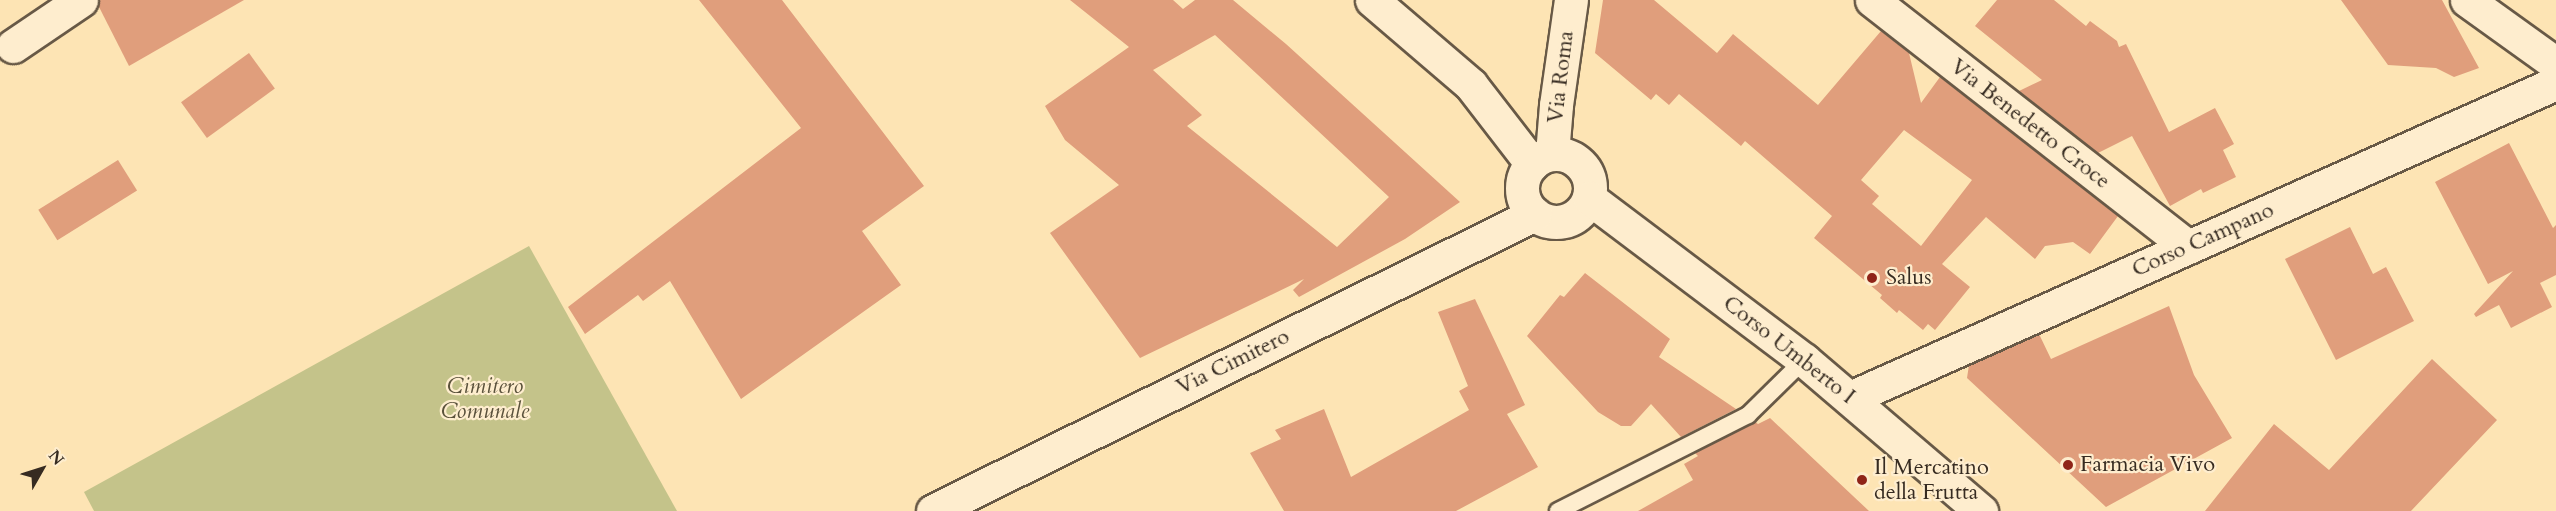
<!DOCTYPE html>
<html>
<head>
<meta charset="utf-8">
<style>
	body { margin:0 }
	#map { position:relative; width:2556px; height:511px; overflow:hidden; background:#fde4b4; font-family:Cardo,serif }
	div>[style] { position:absolute }
	[style*='--x'] { left:calc(var(--x)*1px); top:calc(var(--y)*1px); width:calc(var(--w)*1px); rotate:calc(var(--a)*1deg) }
	.green>* { inset:0; background:#c4c38a }
	.building>* { inset:0; background:#e09e7c; transform-origin:0 0 }
	.roads { filter:drop-shadow(2px 0 #685946) drop-shadow(-2px 0 #685946) drop-shadow(0 2px #685946) drop-shadow(0 -2px #685946) }
	.lane>* { height:16px; margin:-8px; padding:0 8px; transform-origin:8px; border-radius:8px; background:#feedce }
	.street>* { height:33px; margin:-16.5px; padding:0 16.5px; transform-origin:16.5px; border-radius:16.5px; background:#feedce }
	.secondary>* { height:33px; margin:-16.5px; padding:0 16.5px; transform-origin:16.5px; border-radius:16.5px; background:#feedce }
	.secondary>.ring { margin:-16.5px; padding:0; box-sizing:content-box; background:none; border:33px solid #feedce; border-radius:50% }
	.dots>* { width:16px; height:16px; translate:-50% -50%; box-sizing:border-box; border:3px solid #feedce; border-radius:50% }
	span { translate:-50% -50%; white-space:nowrap; text-align:center; line-height:1.15; -webkit-text-stroke:4.5px #feedce; paint-order:stroke }
	.street-label { font-size:22px; color:#362b21 }
	.poi-label { font-size:22px; color:#362b21 }
	.left { translate:0 -50%; text-align:left }
	.park-label { font-size:22px; color:#5a513b; font-style:italic }
	.north { position:absolute; left:12px; top:439px; width:60px; height:60px; -webkit-text-stroke:4px #feedce; paint-order:stroke; rotate:51deg; font-size:16px; font-weight:700; line-height:24px; text-align:center; color:#362b21 }
	.north::after { content:''; display:block; margin:auto; width:21px; height:27px; background:#362b21; clip-path:polygon(50% 0,100% 100%,50% 72%,0 100%) }
</style>
</head>
<body>
<div id="map">
	<div class="green">
		<div style="clip-path:polygon(529px 246px,677px 511px,94px 511px,84px 492px)"></div>
	</div>
	<div class="building">
		<div style="clip-path:polygon(100px 0,244px 0,129px 66px,98px 5px)"></div>
		<div style="clip-path:polygon(699px 0,782px 0,924px 186px,862px 231px,901px 285px,741px 399px,670px 281px,643px 301px,638px 295px,585px 334px,568px 307px,801px 128px)"></div>
		<div style="clip-path:polygon(evenodd,1070px 0,1173px 0,1183px 9px,1195px 0,1233px 0,1286px 44px,1460px 202px,1405px 239px,1299px 297px,1293px 290px,1304px 279px,1140px 358px,1050px 233px,1119px 185px,1065px 140px,1045px 106px,1129px 47px,1070px 0,1215px 35px,1389px 197px,1337px 247px,1187px 126px,1202px 115px,1153px 70px,1215px 35px)"></div>
		<div style="clip-path:polygon(evenodd,1603px 0,1654px 0,1717px 53px,1733px 34px,1818px 105px,1881px 31px,1909px 53px,1921px 103px,1940px 77px,2118px 216px,2090px 254px,2073px 242px,2045px 246px,2035px 259px,1986px 217px,1942px 264px,1970px 287px,1935px 330px,1928px 324px,1923px 330px,1899px 310px,1897px 313px,1880px 298px,1882px 295px,1814px 238px,1832px 216px,1745px 141px,1741px 146px,1679px 94px,1669px 105px,1656px 94px,1651px 100px,1595px 53px,1603px 0,1904px 130px,1972px 180px,1921px 246px,1872px 204px,1879px 196px,1861px 180px,1904px 130px)"></div>
		<div style="clip-path:polygon(1997px 0,2054px 0,2086px 26px,2090px 21px,2117px 41px,2119px 47px,2126px 44px,2169px 132px,2215px 108px,2234px 144px,2223px 150px,2236px 177px,2203px 193px,2201px 189px,2170px 206px,2132px 136px,2098px 153px,2019px 91px,2042px 80px,1975px 26px)"></div>
		<div style="clip-path:polygon(2341px 0,2442px 0,2479px 68px,2454px 77px,2436px 68px,2388px 65px)"></div>
		<div style="left:249px;top:53px;width:44px;height:84px;rotate:54deg"></div>
		<div style="clip-path:polygon(2509px 143px,2553px 228px,2556px 225px,2556px 275px,2540px 283px,2552px 307px,2511px 328px,2499px 305px,2476px 317px,2474px 314px,2513px 271px,2488px 284px,2435px 182px)"></div>
		<div style="left:118px;top:160px;width:36px;height:94px;rotate:58deg"></div>
		<div style="clip-path:polygon(2350px 227px,2373px 274px,2386px 267px,2414px 321px,2336px 360px,2285px 259px)"></div>
		<div style="clip-path:polygon(1585px 273px,1670px 339px,1659px 357px,1736px 409px,1681px 437px,1651px 404px,1631px 426px,1621px 426px,1598px 412px,1527px 336px,1560px 295px,1564px 297px)"></div>
		<div style="clip-path:polygon(1475px 299px,1525px 405px,1507px 414px,1538px 467px,1456px 511px,1284px 511px,1250px 453px,1281px 439px,1275px 430px,1324px 409px,1351px 477px,1469px 410px,1459px 391px,1468px 386px,1438px 312px)"></div>
		<div style="clip-path:polygon(2169px 306px,2194px 375px,2232px 438px,2106px 507px,1967px 378px,1969px 365px,2039px 334px,2051px 359px)"></div>
		<div style="clip-path:polygon(2432px 359px,2497px 420px,2411px 511px,2205px 511px,2274px 424px,2329px 470px)"></div>
		<div style="clip-path:polygon(1770px 418px,1869px 511px,1638px 511px,1693px 480px,1684px 464px,1698px 456px,1695px 453px,1755px 422px,1758px 424px)"></div>
	</div>
	<div class="roads">
		<div class="lane">
			<div style="--x:1558;--y:511;--w:213;--a:-26.8"></div>
			<div style="--x:1748;--y:415;--w:78;--a:-44.5"></div>
		</div>
		<div class="street">
			<div style="--x:1872;--y:0;--w:401;--a:38"></div>
			<div style="--x:2467;--y:0;--w:110;--a:35.7"></div>
			<div style="--x:13;--y:46;--w:82;--a:-34.1"></div>
			<div style="--x:1552;--y:154;--w:49;--a:-85.3"></div>
			<div style="--x:1556;--y:105;--w:106;--a:-81.9"></div>
		</div>
		<div class="secondary">
			<div style="--x:1372;--y:0;--w:130;--a:40.6"></div>
			<div style="--x:1471;--y:85;--w:100;--a:52.3"></div>
			<div class="ring" style="left:1522px;top:154px;width:35px;height:35px"></div>
			<div style="--x:1589;--y:198;--w:269;--a:37"></div>
			<div style="--x:1804;--y:360;--w:233;--a:40.5"></div>
			<div style="--x:1850;--y:398;--w:773;--a:-24.05"></div>
			<div style="--x:933;--y:511;--w:671;--a:-26.26"></div>
		</div>
	</div>
	<div class="dots">
		<div style="left:1872px;top:278px;background:#8f2418"></div>
		<div style="left:2068px;top:465px;background:#8f2418"></div>
		<div style="left:1862px;top:480px;background:#8f2418"></div>
	</div>
	<div class="street-label">
		<span style="left:1561px;top:77px;rotate:-83deg">Via Roma</span>
		<span style="left:2030px;top:124px;rotate:38deg">Via Benedetto Croce</span>
		<span style="left:2203px;top:240px;rotate:-24deg">Corso Campano</span>
		<span style="left:1789px;top:350px;rotate:38deg">Corso Umberto I</span>
		<span style="left:1233px;top:362px;rotate:-26deg">Via Cimitero</span>
	</div>
	<div class="poi-label">
		<span class="left" style="left:1886px;top:278px">Salus</span>
		<span class="left" style="left:2080px;top:465px">Farmacia Vivo</span>
		<span class="left" style="left:1874px;top:480px">Il Mercatino<br>della Frutta</span>
	</div>
	<div class="park-label">
		<span style="left:485px;top:399px">Cimitero<br>Comunale</span>
	</div>
	<div class="north">N</div>
</div>
</body>
</html>
